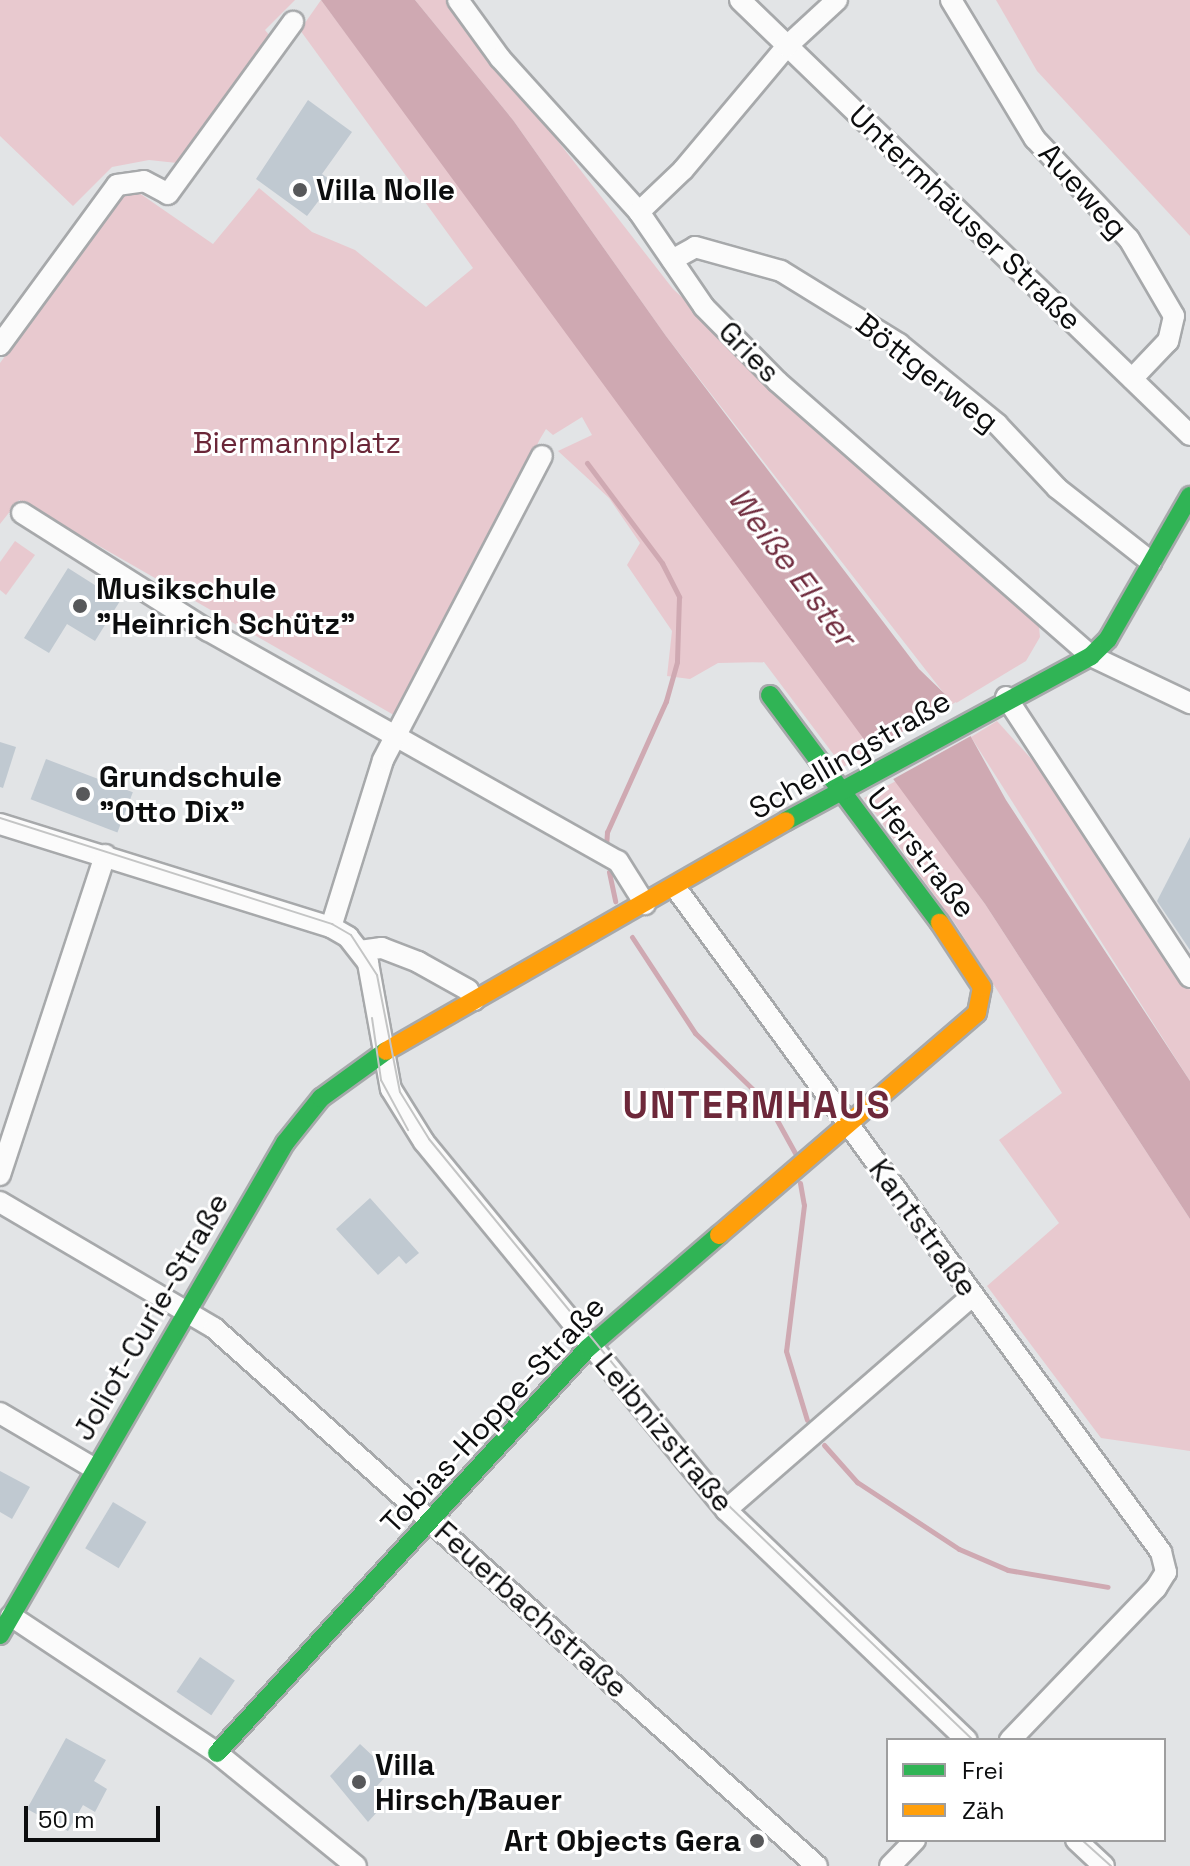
<!DOCTYPE html>
<html>
<head>
<meta charset="utf-8">
<style>
	body { margin:0 }
	#map { position:relative; width:1190px; height:1866px; overflow:hidden; background:#e2e4e6; font-family:"Space Grotesk",sans-serif }
	div>[style] { position:absolute }
	[style*='--x'] { left:calc(var(--x)*1px); top:calc(var(--y)*1px); width:calc(var(--w)*1px); rotate:calc(var(--a)*1deg) }
	.green>* { inset:0; background:#e8c9cf }
	.water>* { inset:0; background:#cfa9b2 }
	.pier>* { inset:0; background:#e2e4e6; transform-origin:0 0 }
	.stream>* { height:5px; margin:-2.5px; padding:0 2.5px; transform-origin:2.5px; border-radius:2.5px; background:#cfa9b2 }
	.building>* { inset:0; background:#c0c9d1; transform-origin:0 0 }
	.roads { filter:drop-shadow(2px 0 #a7a9ab) drop-shadow(-2px 0 #a7a9ab) drop-shadow(0 2px #a7a9ab) drop-shadow(0 -2px #a7a9ab) }
	.street>* { height:20px; margin:-10px; padding:0 10px; transform-origin:10px; border-radius:10px; background:#fbfbfb }
	.fast>* { height:18px; margin:-9px; padding:0 9px; transform-origin:9px; border-radius:9px; background:#30b455 }
	.slow>* { height:18px; margin:-9px; padding:0 9px; transform-origin:9px; border-radius:9px; background:#ff9f0a }
	.tram>* { height:2px; margin:-1px; padding:0 1px; transform-origin:1px; border-radius:1px; background:#c4c5c5 }
	.dots>* { width:22px; height:22px; translate:-50% -50%; box-sizing:border-box; border:4px solid #fff; border-radius:50% }
	span { translate:-50% -50%; white-space:nowrap; text-align:center; line-height:1.15; -webkit-text-stroke:6px #fff; paint-order:stroke }
	.poi-label { font-size:30px; color:#0c0d0e; font-weight:700 }
	.left { translate:0 -50%; text-align:left }
	.right { translate:-100% -50%; text-align:right }
	.street-label { font-size:30px; color:#0c0d0e }
	.park-label { font-size:30px; color:#6a2638 }
	.water-label { font-size:32px; color:#6f2b3d; font-style:italic }
	.district-label { font-size:38px; color:#6d283a; font-weight:700; letter-spacing:2px }
	.legend { position:absolute; left:886px; top:1738px; width:280px; height:104px; box-sizing:border-box; background:#fff; border:2px solid #9e9e9f; margin:0; padding:10px 14px; list-style:none; font-size:24px; color:#0c0d0e }
	.legend li { display:flex; align-items:center; gap:16px; height:40px }
	.legend b { width:40px; border:2px solid #9e9e9f }
	.scale { position:absolute; left:24px; top:1806px; width:136px; height:36px; box-sizing:border-box; border:4px solid #0c0d0e; border-top:0; padding-left:10px; font-size:24px; line-height:28px; white-space:nowrap; color:#0c0d0e; -webkit-text-stroke:6px #fff; paint-order:stroke }
</style>
</head>
<body>
<div id="map">
	<div class="green">
		<div style="clip-path:polygon(0 0,295px 0,265px 30px,270px 36px,177px 163px,149px 160px,112px 167px,73px 206px,0 136px)"></div>
		<div style="clip-path:polygon(321px 0,597px 368px,875px 751px,843px 767px,764px 662px,718px 663px,690px 679px,667px 676px,672px 631px,627px 565px,640px 543px,609px 498px,558px 451px,592px 435px,582px 417px,553px 435px,546px 429px,540px 439px,399px 718px,19px 500px,0 524px,0 363px,129px 186px,213px 244px,259px 188px,312px 232px,355px 250px,426px 307px,473px 268px,300px 30px)"></div>
		<div style="clip-path:polygon(415px 0,448px 0,673px 289px,1039px 627px,1040px 637px,1026px 661px,953px 705px,666px 336px,513px 120px)"></div>
		<div style="clip-path:polygon(996px 0,1190px 0,1190px 236px,1037px 71px)"></div>
		<div style="clip-path:polygon(15px 541px,35px 555px,6px 595px,0 590px,0 562px)"></div>
		<div style="clip-path:polygon(997px 721px,1055px 785px,1190px 990px,1190px 1081px,971px 737px)"></div>
		<div style="clip-path:polygon(896px 781px,985px 904px,1190px 1219px,1190px 1451px,1101px 1438px,987px 1286px,1059px 1223px,999px 1140px,1062px 1093px,956px 925px,864px 798px)"></div>
	</div>
	<div class="water">
		<div style="clip-path:polygon(321px 0,415px 0,513px 120px,666px 336px,919px 669px,950px 699px,1006px 800px,1190px 1081px,1190px 1219px,985px 904px)"></div>
	</div>
	<div class="pier">
		<div style="left:956px;top:702px;width:37px;height:99px;rotate:61deg"></div>
	</div>
	<div class="stream">
		<div style="--x:587;--y:463;--w:125;--a:53.1"></div>
		<div style="--x:662;--y:563;--w:38;--a:63"></div>
		<div style="--x:679;--y:597;--w:65;--a:91.8"></div>
		<div style="--x:677;--y:662;--w:41;--a:105.8"></div>
		<div style="--x:666;--y:701;--w:144;--a:114.2"></div>
		<div style="--x:607;--y:832;--w:15;--a:94"></div>
		<div style="--x:609;--y:872;--w:30;--a:78"></div>
		<div style="--x:632;--y:937;--w:115;--a:56.7"></div>
		<div style="--x:695;--y:1033;--w:102;--a:44.2"></div>
		<div style="--x:768;--y:1104;--w:56;--a:61.1"></div>
		<div style="--x:800;--y:1183;--w:22;--a:80"></div>
		<div style="--x:804;--y:1205;--w:147;--a:97"></div>
		<div style="--x:786;--y:1351;--w:72;--a:73.1"></div>
		<div style="--x:824;--y:1445;--w:50;--a:48.3"></div>
		<div style="--x:857;--y:1482;--w:122;--a:33.3"></div>
		<div style="--x:959;--y:1549;--w:53;--a:23.2"></div>
		<div style="--x:1008;--y:1570;--w:101;--a:9.6"></div>
	</div>
	<div class="building">
		<div style="clip-path:polygon(308px 100px,352px 132px,322px 174px,333px 182px,307px 216px,256px 179px)"></div>
		<div style="clip-path:polygon(68px 568px,120px 601px,95px 641px,67px 624px,49px 653px,24px 638px)"></div>
		<div style="clip-path:polygon(0 742px,16px 747px,3px 788px,0 787px)"></div>
		<div style="left:46px;top:759px;width:93px;height:43px;rotate:21deg"></div>
		<div style="clip-path:polygon(1190px 837px,1190px 950px,1157px 901px)"></div>
		<div style="clip-path:polygon(370px 1198px,419px 1253px,406px 1264px,399px 1256px,378px 1275px,336px 1229px)"></div>
		<div style="clip-path:polygon(0 1471px,30px 1487px,12px 1519px,0 1512px)"></div>
		<div style="left:113px;top:1502px;width:39px;height:54px;rotate:31deg"></div>
		<div style="left:200px;top:1657px;width:42px;height:42px;rotate:34deg"></div>
		<div style="clip-path:polygon(66px 1738px,106px 1760px,94px 1781px,107px 1789px,95px 1812px,83px 1805px,68px 1831px,27px 1809px)"></div>
		<div style="clip-path:polygon(360px 1744px,390px 1772px,376px 1787px,389px 1799px,368px 1822px,330px 1776px)"></div>
	</div>
	<div class="roads">
		<div class="street">
			<div style="--x:458;--y:0;--w:72;--a:54.1"></div>
			<div style="--x:500;--y:58;--w:207;--a:47.9"></div>
			<div style="--x:639;--y:212;--w:115;--a:55.6"></div>
			<div style="--x:704;--y:307;--w:105;--a:45.4"></div>
			<div style="--x:778;--y:382;--w:416;--a:41.2"></div>
			<div style="--x:1091;--y:656;--w:110;--a:25.4"></div>
			<div style="--x:740;--y:0;--w:626;--a:44.03"></div>
			<div style="--x:951;--y:0;--w:162;--a:58.9"></div>
			<div style="--x:1035;--y:139;--w:137;--a:46.8"></div>
			<div style="--x:1129;--y:239;--w:89;--a:59.7"></div>
			<div style="--x:1174;--y:316;--w:26;--a:103"></div>
			<div style="--x:1168;--y:341;--w:52;--a:133.5"></div>
			<div style="--x:639;--y:212;--w:61;--a:-43.7"></div>
			<div style="--x:683;--y:170;--w:162;--a:-50"></div>
			<div style="--x:787;--y:46;--w:68;--a:-42.6"></div>
			<div style="--x:672;--y:260;--w:26;--a:-29"></div>
			<div style="--x:695;--y:247;--w:89;--a:15.6"></div>
			<div style="--x:781;--y:271;--w:139;--a:31.7"></div>
			<div style="--x:899;--y:344;--w:127;--a:39.2"></div>
			<div style="--x:997;--y:424;--w:88;--a:46.8"></div>
			<div style="--x:1057;--y:488;--w:120;--a:38.2"></div>
			<div style="--x:0;--y:345;--w:198;--a:-53.8"></div>
			<div style="--x:117;--y:185;--w:27;--a:-8"></div>
			<div style="--x:144;--y:181;--w:27;--a:28"></div>
			<div style="--x:168;--y:194;--w:213;--a:-54"></div>
			<div style="--x:22;--y:513;--w:221;--a:32.3"></div>
			<div style="--x:209;--y:631;--w:469;--a:29.4"></div>
			<div style="--x:618;--y:861;--w:51;--a:57.9"></div>
			<div style="--x:1006;--y:697;--w:335;--a:56.7"></div>
			<div style="--x:0;--y:824;--w:347;--a:17.3"></div>
			<div style="--x:331;--y:927;--w:20;--a:30"></div>
			<div style="--x:348;--y:937;--w:33;--a:52"></div>
			<div style="--x:368;--y:963;--w:128;--a:79.7"></div>
			<div style="--x:391;--y:1089;--w:62;--a:58.1"></div>
			<div style="--x:424;--y:1142;--w:476;--a:50.6"></div>
			<div style="--x:726;--y:1510;--w:333;--a:43.7"></div>
			<div style="--x:675;--y:887;--w:824;--a:53.84"></div>
			<div style="--x:1161;--y:1552;--w:21;--a:76"></div>
			<div style="--x:1166;--y:1572;--w:19;--a:122"></div>
			<div style="--x:1156;--y:1588;--w:211;--a:133.8"></div>
			<div style="--x:331;--y:927;--w:175;--a:-72.7"></div>
			<div style="--x:383;--y:760;--w:343;--a:-62.4"></div>
			<div style="--x:360;--y:951;--w:22;--a:-8"></div>
			<div style="--x:382;--y:948;--w:39;--a:21"></div>
			<div style="--x:418;--y:962;--w:57;--a:29.2"></div>
			<div style="--x:468;--y:990;--w:12;--a:59"></div>
			<div style="--x:0;--y:1175;--w:337;--a:-71.8"></div>
			<div style="--x:0;--y:1202;--w:248;--a:30.5"></div>
			<div style="--x:214;--y:1328;--w:808;--a:41.74"></div>
			<div style="--x:0;--y:1413;--w:110;--a:30.5"></div>
			<div style="--x:726;--y:1510;--w:326;--a:-41"></div>
			<div style="--x:11;--y:1616;--w:247;--a:33.6"></div>
			<div style="--x:217;--y:1753;--w:179;--a:39.1"></div>
			<div style="--x:1076;--y:1840;--w:38;--a:43"></div>
			<div style="--x:890;--y:1866;--w:36;--a:-46"></div>
		</div>
		<div class="fast">
			<div style="--x:770;--y:695;--w:284;--a:53.3"></div>
			<div style="--x:786;--y:821;--w:347;--a:-28.4"></div>
			<div style="--x:1091;--y:656;--w:24;--a:-45"></div>
			<div style="--x:1108;--y:639;--w:165;--a:-60.2"></div>
			<div style="--x:0;--y:1635;--w:569;--a:-59.92"></div>
			<div style="--x:285;--y:1143;--w:58;--a:-51.3"></div>
			<div style="--x:321;--y:1098;--w:80;--a:-35.9"></div>
			<div style="--x:217;--y:1753;--w:549;--a:-47.51"></div>
			<div style="--x:588;--y:1348;--w:173;--a:-40.8"></div>
		</div>
		<div class="slow">
			<div style="--x:386;--y:1051;--w:461;--a:-29.9"></div>
			<div style="--x:719;--y:1235;--w:340;--a:-40.7"></div>
			<div style="--x:977;--y:1013;--w:26;--a:-79"></div>
			<div style="--x:982;--y:987;--w:77;--a:-123.3"></div>
		</div>
	</div>
	<div class="tram">
		<div style="--x:0;--y:818;--w:349;--a:17.7"></div>
		<div style="--x:332;--y:924;--w:22;--a:30"></div>
		<div style="--x:351;--y:935;--w:48;--a:57"></div>
		<div style="--x:377;--y:975;--w:119;--a:78.9"></div>
		<div style="--x:400;--y:1092;--w:55;--a:58.3"></div>
		<div style="--x:429;--y:1139;--w:475;--a:50.7"></div>
		<div style="--x:730;--y:1507;--w:337;--a:43.8"></div>
		<div style="--x:372;--y:1018;--w:63;--a:81.7"></div>
		<div style="--x:381;--y:1080;--w:57;--a:61.6"></div>
		<div style="--x:1082;--y:1840;--w:39;--a:42"></div>
	</div>
	<div class="dots">
		<div style="left:300px;top:190px;background:#57585a"></div>
		<div style="left:80px;top:606px;background:#57585a"></div>
		<div style="left:83px;top:794px;background:#57585a"></div>
		<div style="left:359px;top:1782px;background:#57585a"></div>
		<div style="left:757px;top:1841px;background:#57585a"></div>
	</div>
	<div class="poi-label">
		<span class="left" style="left:316px;top:190px">Villa Nolle</span>
		<span class="left" style="left:96px;top:606px">Musikschule<br>"Heinrich Schütz"</span>
		<span class="left" style="left:99px;top:794px">Grundschule<br>"Otto Dix"</span>
		<span class="left" style="left:375px;top:1782px">Villa<br>Hirsch/Bauer</span>
		<span class="right" style="left:741px;top:1841px">Art Objects Gera</span>
	</div>
	<div class="street-label">
		<span style="left:1083px;top:191px;rotate:48deg">Aueweg</span>
		<span style="left:965px;top:218px;rotate:44deg">Untermhäuser Straße</span>
		<span style="left:749px;top:352px;rotate:45deg">Gries</span>
		<span style="left:927px;top:373px;rotate:38deg">Böttgerweg</span>
		<span style="left:850px;top:755px;rotate:-30deg">Schellingstraße</span>
		<span style="left:921px;top:853px;rotate:52deg">Uferstraße</span>
		<span style="left:923px;top:1228px;rotate:54deg">Kantstraße</span>
		<span style="left:151px;top:1317px;rotate:-60deg">Joliot-Curie-Straße</span>
		<span style="left:493px;top:1415px;rotate:-47deg">Tobias-Hoppe-Straße</span>
		<span style="left:664px;top:1433px;rotate:50deg">Leibnizstraße</span>
		<span style="left:531px;top:1610px;rotate:42deg">Feuerbachstraße</span>
	</div>
	<div class="park-label">
		<span style="left:297px;top:443px">Biermannplatz</span>
	</div>
	<div class="water-label">
		<span style="left:792px;top:567px;rotate:53deg">Weiße Elster</span>
	</div>
	<div class="district-label">
		<span style="left:757px;top:1106px">UNTERMHAUS</span>
	</div>
	<ul class="legend">
	<li><b style="height:10px;background:#30b455"></b>Frei</li>
	<li><b style="height:10px;background:#ff9f0a"></b>Zäh</li>
	</ul>
	<div class="scale">50 m</div>
</div>
</body>
</html>
